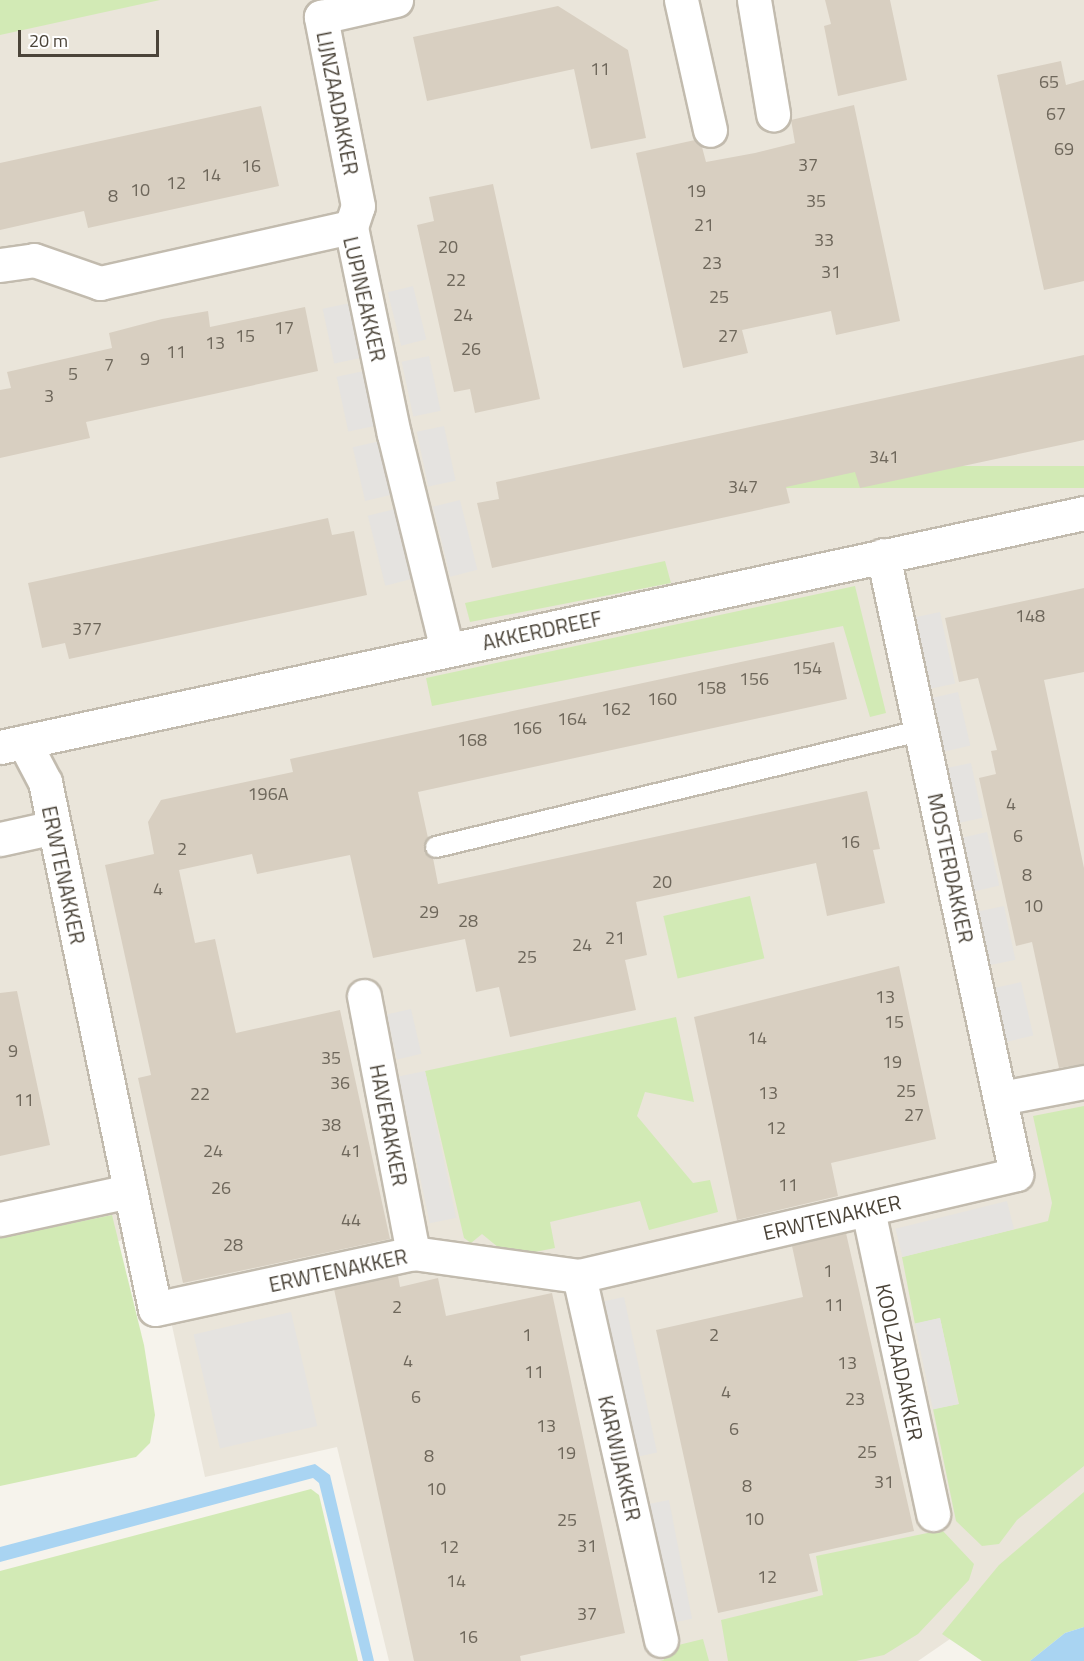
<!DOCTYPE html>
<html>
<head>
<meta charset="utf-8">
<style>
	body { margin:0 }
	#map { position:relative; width:1084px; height:1661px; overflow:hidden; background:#f6f3ec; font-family:"Titillium Web",sans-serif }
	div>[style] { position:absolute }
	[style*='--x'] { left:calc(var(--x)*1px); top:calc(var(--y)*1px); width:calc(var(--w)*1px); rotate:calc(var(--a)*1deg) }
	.residential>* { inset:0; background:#eae5da }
	.green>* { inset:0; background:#d2eab5; transform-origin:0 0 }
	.parking>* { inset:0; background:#e5e3e0; transform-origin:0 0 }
	.water>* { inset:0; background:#a9d4f2 }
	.building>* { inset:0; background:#d8cfc1 }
	.roads { filter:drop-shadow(2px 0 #c2bbae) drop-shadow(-2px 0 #c2bbae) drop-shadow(0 2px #c2bbae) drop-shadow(0 -2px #c2bbae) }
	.service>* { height:20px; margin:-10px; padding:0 10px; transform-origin:10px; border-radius:10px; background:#fff }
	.minor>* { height:33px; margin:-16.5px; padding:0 16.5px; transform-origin:16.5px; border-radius:16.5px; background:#fff }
	.tertiary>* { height:33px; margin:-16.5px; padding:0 16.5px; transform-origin:16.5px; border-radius:16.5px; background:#fff }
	span { translate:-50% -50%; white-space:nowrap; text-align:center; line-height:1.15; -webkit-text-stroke:6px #fff; paint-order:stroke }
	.number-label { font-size:18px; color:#6e675b }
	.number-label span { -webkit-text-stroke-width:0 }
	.street-label { font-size:21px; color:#4b4439 }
	.scale { position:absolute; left:18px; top:30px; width:141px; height:27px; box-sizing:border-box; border:3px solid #4b4439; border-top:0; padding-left:8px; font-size:18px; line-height:21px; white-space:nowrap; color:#4b4439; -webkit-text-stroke:4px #fff; paint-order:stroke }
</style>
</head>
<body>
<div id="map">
	<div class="residential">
		<div style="clip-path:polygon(0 0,1084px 0,1084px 1547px,918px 1661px,389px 1661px,337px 1447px,205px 1477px,152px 1234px,0 1266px)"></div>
	</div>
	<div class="green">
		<div style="clip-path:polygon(0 0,160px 0,0 35px)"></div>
		<div style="left:1084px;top:466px;width:22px;height:367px;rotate:90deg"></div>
		<div style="clip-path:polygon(665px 561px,671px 583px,470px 622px,465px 603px)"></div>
		<div style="clip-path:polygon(855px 586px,886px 713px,870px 717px,843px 626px,432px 706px,426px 678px)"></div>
		<div style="left:750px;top:896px;width:64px;height:89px;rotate:77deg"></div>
		<div style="clip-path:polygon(676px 1017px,694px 1102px,645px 1092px,637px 1116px,693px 1183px,710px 1180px,718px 1212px,649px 1230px,640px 1201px,550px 1222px,555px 1248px,510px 1257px,482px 1234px,471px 1243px,464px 1238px,425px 1071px)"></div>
		<div style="clip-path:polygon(1084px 1106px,1084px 1466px,1017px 1520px,999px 1544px,982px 1546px,956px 1521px,933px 1409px,959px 1404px,940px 1318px,915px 1324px,902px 1257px,1048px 1221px,1052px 1203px,1033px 1116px)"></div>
		<div style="clip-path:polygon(112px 1215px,144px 1345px,155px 1415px,150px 1443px,136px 1457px,0 1486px,0 1238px)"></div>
		<div style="clip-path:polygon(311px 1489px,319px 1495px,358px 1661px,0 1661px,0 1571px)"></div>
		<div style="clip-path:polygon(1084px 1492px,1084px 1627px,1065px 1633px,1030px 1661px,982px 1661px,942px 1634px,999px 1565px)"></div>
		<div style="clip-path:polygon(942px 1530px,974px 1564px,969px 1580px,918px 1634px,884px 1655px,856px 1661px,728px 1661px,721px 1620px,823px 1595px,816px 1556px)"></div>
		<div style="clip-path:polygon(703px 1639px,709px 1661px,659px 1661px,664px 1660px,662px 1649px)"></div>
	</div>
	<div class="parking">
		<div style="left:413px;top:286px;width:55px;height:26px;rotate:76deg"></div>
		<div style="left:350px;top:303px;width:56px;height:28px;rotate:78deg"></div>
		<div style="left:429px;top:356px;width:56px;height:28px;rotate:78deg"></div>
		<div style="left:364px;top:371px;width:56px;height:28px;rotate:78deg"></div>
		<div style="left:444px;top:426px;width:56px;height:28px;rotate:78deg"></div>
		<div style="left:380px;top:441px;width:55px;height:28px;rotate:77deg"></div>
		<div style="left:460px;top:500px;width:72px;height:28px;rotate:76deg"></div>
		<div style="left:395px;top:509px;width:72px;height:28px;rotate:76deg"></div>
		<div style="left:940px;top:612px;width:73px;height:29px;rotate:78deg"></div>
		<div style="left:958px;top:692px;width:55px;height:27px;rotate:77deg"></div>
		<div style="left:971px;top:763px;width:56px;height:27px;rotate:78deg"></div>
		<div style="left:987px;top:832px;width:55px;height:27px;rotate:77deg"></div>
		<div style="left:1004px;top:906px;width:55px;height:29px;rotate:78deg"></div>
		<div style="left:1021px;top:982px;width:55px;height:27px;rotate:77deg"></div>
		<div style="left:411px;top:1009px;width:46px;height:25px;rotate:77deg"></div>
		<div style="left:425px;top:1071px;width:150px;height:27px;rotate:78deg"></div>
		<div style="left:1007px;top:1201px;width:29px;height:115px;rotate:76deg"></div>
		<div style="left:624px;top:1297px;width:159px;height:25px;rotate:78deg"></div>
		<div style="left:291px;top:1312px;width:117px;height:100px;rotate:77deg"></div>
		<div style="left:940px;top:1318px;width:88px;height:26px;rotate:78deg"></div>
		<div style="left:669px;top:1500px;width:121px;height:27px;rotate:79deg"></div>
	</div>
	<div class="water">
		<div style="clip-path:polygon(315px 1464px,330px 1475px,374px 1661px,363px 1661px,319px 1483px,313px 1478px,0 1562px,0 1547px)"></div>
		<div style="clip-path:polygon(1084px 1627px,1084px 1661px,1030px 1661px,1065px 1633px)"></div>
	</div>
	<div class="building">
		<div style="clip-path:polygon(825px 0,890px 0,907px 80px,838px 96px,824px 26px,831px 24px)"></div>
		<div style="clip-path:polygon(558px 6px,628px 50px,646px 138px,591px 149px,574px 69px,427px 101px,413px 37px)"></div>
		<div style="clip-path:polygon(1061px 61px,1066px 85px,1084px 80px,1084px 281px,1044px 290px,997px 75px)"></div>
		<div style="clip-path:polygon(854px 105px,900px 321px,836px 335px,831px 311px,742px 330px,748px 353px,683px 368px,636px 153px,695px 140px,702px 147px,706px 162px,755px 153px,795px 143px,791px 120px)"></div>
		<div style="clip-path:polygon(261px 106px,279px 186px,88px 228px,84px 211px,0 230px,0 163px)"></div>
		<div style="clip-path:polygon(493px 184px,540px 399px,475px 413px,470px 389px,454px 392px,417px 225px,434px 221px,429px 197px)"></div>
		<div style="clip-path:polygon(305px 307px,318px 371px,86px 422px,90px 438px,0 458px,0 390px,11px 388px,7px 372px,112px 348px,109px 333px,162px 319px,208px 311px,210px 327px)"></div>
		<div style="clip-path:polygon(1084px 355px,1084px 440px,860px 488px,855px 472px,786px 487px,790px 503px,492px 568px,477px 503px,499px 499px,496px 482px)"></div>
		<div style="clip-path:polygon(328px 518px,332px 535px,354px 531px,367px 595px,69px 659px,65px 643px,42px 648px,28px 583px)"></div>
		<div style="clip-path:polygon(1084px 588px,1084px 672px,1044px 680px,1084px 868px,1084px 1064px,1059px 1068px,1032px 942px,1016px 946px,979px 778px,996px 774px,991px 751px,997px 750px,978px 678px,959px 682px,945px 618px)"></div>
		<div style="clip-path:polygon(834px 642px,847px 699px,418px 792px,428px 838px,424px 849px,433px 858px,438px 884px,867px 791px,880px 849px,873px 850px,885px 903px,827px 916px,816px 863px,636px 902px,647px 955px,625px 960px,636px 1010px,510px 1037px,499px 987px,476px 992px,465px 939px,373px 958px,350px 855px,257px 874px,252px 854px,179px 870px,195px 943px,215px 939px,236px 1033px,340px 1010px,390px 1239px,183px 1283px,138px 1078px,151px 1075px,105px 865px,154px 854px,148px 822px,161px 800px,293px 772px,290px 759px)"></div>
		<div style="clip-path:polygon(899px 966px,936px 1139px,831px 1163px,838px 1196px,737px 1220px,694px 1017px)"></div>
		<div style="clip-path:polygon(17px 991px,50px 1145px,0 1156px,0 993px)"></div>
		<div style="clip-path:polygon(846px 1233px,914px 1531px,809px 1554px,818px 1591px,718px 1613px,656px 1330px,803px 1297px,792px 1246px)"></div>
		<div style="clip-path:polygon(398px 1276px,400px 1287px,438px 1278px,446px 1316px,552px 1293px,625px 1633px,520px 1656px,521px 1661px,414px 1661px,334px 1289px)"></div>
	</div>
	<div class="roads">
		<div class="service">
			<div style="--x:436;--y:847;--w:499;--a:-13.5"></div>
		</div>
		<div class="minor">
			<div style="--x:681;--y:0;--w:133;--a:77.4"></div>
			<div style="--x:754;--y:0;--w:116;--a:80.5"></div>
			<div style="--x:351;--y:227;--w:211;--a:78.3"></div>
			<div style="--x:394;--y:434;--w:222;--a:76.2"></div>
			<div style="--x:351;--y:227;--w:22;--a:-72"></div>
			<div style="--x:358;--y:206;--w:193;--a:-101.1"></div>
			<div style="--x:321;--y:17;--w:77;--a:-12.8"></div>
			<div style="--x:0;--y:265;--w:34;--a:-8"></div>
			<div style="--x:34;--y:260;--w:70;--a:19.2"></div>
			<div style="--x:100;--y:283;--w:257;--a:-12.6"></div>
			<div style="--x:24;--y:742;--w:45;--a:62.3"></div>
			<div style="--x:45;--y:782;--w:538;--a:78.21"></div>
			<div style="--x:155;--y:1309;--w:264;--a:-12.2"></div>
			<div style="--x:413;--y:1253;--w:168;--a:7.9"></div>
			<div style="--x:579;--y:1276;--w:449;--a:-13.1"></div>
			<div style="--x:1016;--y:1174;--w:633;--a:-102.13"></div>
			<div style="--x:0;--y:839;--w:55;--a:-12.5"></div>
			<div style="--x:364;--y:996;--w:262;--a:79.2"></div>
			<div style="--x:1001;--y:1098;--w:85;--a:-10.9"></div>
			<div style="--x:868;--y:1210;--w:311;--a:77.9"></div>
			<div style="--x:0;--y:1219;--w:133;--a:-12.2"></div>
			<div style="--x:579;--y:1276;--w:373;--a:77.3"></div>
		</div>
		<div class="tertiary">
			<div style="--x:0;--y:747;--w:1109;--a:-12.18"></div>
		</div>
	</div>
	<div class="number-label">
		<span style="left:600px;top:69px">11</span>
		<span style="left:1049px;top:82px">65</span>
		<span style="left:1056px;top:114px">67</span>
		<span style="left:1064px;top:149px">69</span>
		<span style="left:808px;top:165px">37</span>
		<span style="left:251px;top:166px">16</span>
		<span style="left:211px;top:175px">14</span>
		<span style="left:176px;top:183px">12</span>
		<span style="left:140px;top:190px">10</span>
		<span style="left:696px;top:191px">19</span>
		<span style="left:113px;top:196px">8</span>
		<span style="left:816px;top:201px">35</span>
		<span style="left:704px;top:225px">21</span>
		<span style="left:824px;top:240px">33</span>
		<span style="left:448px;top:247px">20</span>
		<span style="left:712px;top:263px">23</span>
		<span style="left:831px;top:272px">31</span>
		<span style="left:456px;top:280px">22</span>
		<span style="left:719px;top:297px">25</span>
		<span style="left:463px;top:315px">24</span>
		<span style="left:284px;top:328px">17</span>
		<span style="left:245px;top:336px">15</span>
		<span style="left:728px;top:336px">27</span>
		<span style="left:215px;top:343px">13</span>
		<span style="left:471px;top:349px">26</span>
		<span style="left:176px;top:352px">11</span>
		<span style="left:145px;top:359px">9</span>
		<span style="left:109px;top:365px">7</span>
		<span style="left:73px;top:374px">5</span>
		<span style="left:49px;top:396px">3</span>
		<span style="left:884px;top:457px">341</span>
		<span style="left:743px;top:487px">347</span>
		<span style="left:1030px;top:616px">148</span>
		<span style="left:87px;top:629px">377</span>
		<span style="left:807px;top:668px">154</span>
		<span style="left:754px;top:679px">156</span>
		<span style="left:711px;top:688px">158</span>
		<span style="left:662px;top:699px">160</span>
		<span style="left:616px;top:709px">162</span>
		<span style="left:572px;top:719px">164</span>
		<span style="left:527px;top:728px">166</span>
		<span style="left:472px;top:740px">168</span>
		<span style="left:268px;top:794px">196A</span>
		<span style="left:1011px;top:804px">4</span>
		<span style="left:1018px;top:836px">6</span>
		<span style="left:850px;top:842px">16</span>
		<span style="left:182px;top:849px">2</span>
		<span style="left:1027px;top:875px">8</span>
		<span style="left:662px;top:882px">20</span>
		<span style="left:158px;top:889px">4</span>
		<span style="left:1033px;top:906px">10</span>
		<span style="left:429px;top:912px">29</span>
		<span style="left:468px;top:921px">28</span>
		<span style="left:615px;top:938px">21</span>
		<span style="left:582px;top:945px">24</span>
		<span style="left:527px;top:957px">25</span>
		<span style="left:885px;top:997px">13</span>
		<span style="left:894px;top:1022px">15</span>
		<span style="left:757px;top:1038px">14</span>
		<span style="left:13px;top:1051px">9</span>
		<span style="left:331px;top:1058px">35</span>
		<span style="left:892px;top:1062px">19</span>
		<span style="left:340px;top:1083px">36</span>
		<span style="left:906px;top:1091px">25</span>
		<span style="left:768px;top:1093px">13</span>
		<span style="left:200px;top:1094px">22</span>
		<span style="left:24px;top:1100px">11</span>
		<span style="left:914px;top:1115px">27</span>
		<span style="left:331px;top:1125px">38</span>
		<span style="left:776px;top:1128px">12</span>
		<span style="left:213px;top:1151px">24</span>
		<span style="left:351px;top:1151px">41</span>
		<span style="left:788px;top:1185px">11</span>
		<span style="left:221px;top:1188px">26</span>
		<span style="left:351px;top:1220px">44</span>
		<span style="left:233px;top:1245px">28</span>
		<span style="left:828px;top:1271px">1</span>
		<span style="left:834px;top:1305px">11</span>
		<span style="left:397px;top:1307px">2</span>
		<span style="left:527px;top:1335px">1</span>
		<span style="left:714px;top:1335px">2</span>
		<span style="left:408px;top:1361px">4</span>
		<span style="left:847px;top:1363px">13</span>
		<span style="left:534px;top:1372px">11</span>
		<span style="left:726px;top:1392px">4</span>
		<span style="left:416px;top:1397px">6</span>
		<span style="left:855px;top:1399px">23</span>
		<span style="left:546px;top:1426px">13</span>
		<span style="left:734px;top:1429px">6</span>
		<span style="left:867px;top:1452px">25</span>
		<span style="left:566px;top:1453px">19</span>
		<span style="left:429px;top:1456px">8</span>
		<span style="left:884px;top:1482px">31</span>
		<span style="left:747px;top:1486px">8</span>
		<span style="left:436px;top:1489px">10</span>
		<span style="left:754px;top:1519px">10</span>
		<span style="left:567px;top:1520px">25</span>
		<span style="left:587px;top:1546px">31</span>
		<span style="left:449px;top:1547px">12</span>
		<span style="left:767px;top:1577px">12</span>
		<span style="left:456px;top:1581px">14</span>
		<span style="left:587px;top:1614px">37</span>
		<span style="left:468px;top:1637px">16</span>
	</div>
	<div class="street-label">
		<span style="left:338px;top:103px;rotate:79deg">LIJNZAADAKKER</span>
		<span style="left:365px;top:299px;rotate:77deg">LUPINEAKKER</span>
		<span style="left:542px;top:630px;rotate:-12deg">AKKERDREEF</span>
		<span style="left:951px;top:868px;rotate:78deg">MOSTERDAKKER</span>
		<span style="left:64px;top:875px;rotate:78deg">ERWTENAKKER</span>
		<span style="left:389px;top:1125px;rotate:79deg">HAVERAKKER</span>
		<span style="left:832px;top:1217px;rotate:-13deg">ERWTENAKKER</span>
		<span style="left:338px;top:1270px;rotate:-12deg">ERWTENAKKER</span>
		<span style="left:900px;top:1362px;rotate:78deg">KOOLZAADAKKER</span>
		<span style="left:620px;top:1458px;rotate:77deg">KARWIJAKKER</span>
	</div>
	<div class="scale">20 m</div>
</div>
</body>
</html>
